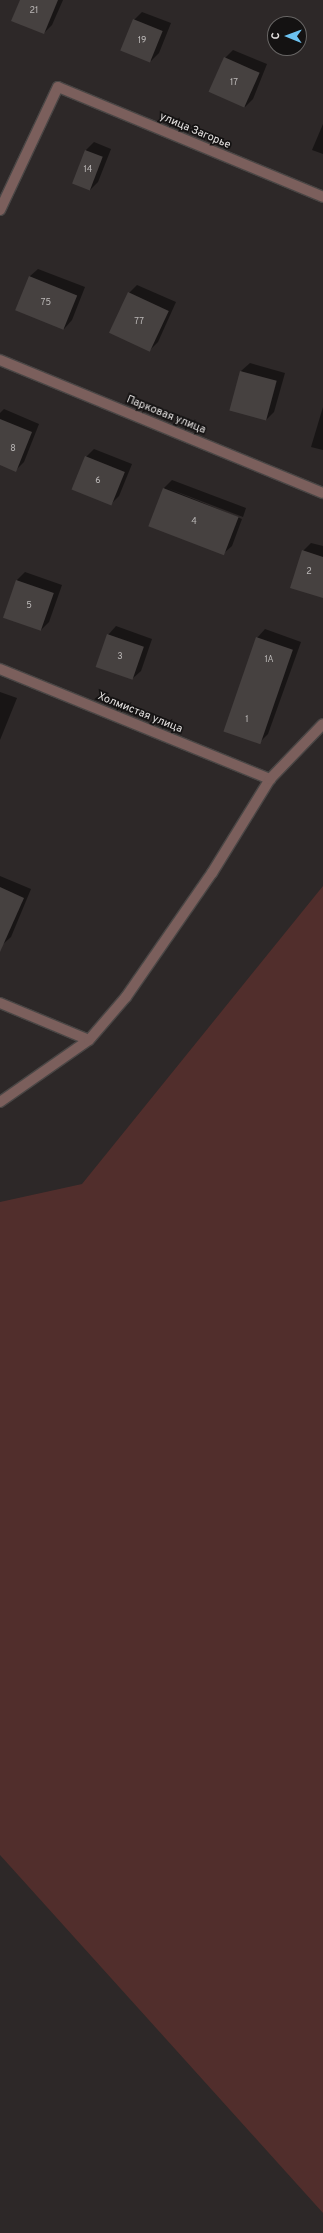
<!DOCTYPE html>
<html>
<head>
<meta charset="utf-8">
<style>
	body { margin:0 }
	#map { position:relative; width:323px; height:2233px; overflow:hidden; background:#2d2828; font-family:Overpass,sans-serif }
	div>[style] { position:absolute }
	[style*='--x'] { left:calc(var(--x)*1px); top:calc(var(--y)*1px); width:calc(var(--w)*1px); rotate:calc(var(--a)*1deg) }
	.green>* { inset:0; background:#512e2c }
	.shadow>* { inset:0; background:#0007 }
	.building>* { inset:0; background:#464140; transform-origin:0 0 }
	.roads { filter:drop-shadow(1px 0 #4a4645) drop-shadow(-1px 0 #4a4645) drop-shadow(0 1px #4a4645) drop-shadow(0 -1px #4a4645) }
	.lane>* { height:10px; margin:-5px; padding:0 5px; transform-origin:5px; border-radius:5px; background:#7b5f5c }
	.street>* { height:10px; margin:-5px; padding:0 5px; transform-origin:5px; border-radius:5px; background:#7b5f5c }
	span { translate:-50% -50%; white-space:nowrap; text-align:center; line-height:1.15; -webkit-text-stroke:3.5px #141212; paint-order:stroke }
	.number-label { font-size:9px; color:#bcb9b8 }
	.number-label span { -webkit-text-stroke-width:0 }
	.street-label { font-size:11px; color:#e4e1e0 }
	.north { position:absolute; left:267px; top:16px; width:40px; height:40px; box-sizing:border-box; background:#141212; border:1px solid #676564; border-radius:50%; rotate:271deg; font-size:11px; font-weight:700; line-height:16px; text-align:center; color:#e4e1e0 }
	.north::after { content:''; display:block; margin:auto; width:14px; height:18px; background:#6cc3f2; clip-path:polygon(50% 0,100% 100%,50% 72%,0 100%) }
</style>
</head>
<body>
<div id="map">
	<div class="green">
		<div style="clip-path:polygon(323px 886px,323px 2213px,0 1855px,0 1202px,82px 1184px)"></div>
	</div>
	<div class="shadow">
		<div style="clip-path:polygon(21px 0,63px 0,52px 25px,44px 33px)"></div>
		<div style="clip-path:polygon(142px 12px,171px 23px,159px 53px,151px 61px,134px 20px)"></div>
		<div style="clip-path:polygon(233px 50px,267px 64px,253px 99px,245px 107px,225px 58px)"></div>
		<div style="clip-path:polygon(323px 124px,323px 154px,312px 150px)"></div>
		<div style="clip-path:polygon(94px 142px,111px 149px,98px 182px,90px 190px,86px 150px)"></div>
		<div style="clip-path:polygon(38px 269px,85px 287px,72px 320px,64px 329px,29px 277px)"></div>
		<div style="clip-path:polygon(137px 285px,176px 302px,158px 342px,150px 350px,129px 293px)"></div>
		<div style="clip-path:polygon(250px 363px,285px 373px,274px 412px,266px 420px,241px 371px)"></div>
		<div style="clip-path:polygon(323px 407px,323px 450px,311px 447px)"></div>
		<div style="clip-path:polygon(4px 409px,39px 424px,24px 462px,16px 470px,0 464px,0 413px)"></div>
		<div style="clip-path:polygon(94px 449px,132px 464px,119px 496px,111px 504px,86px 457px)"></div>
		<div style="clip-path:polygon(172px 480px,246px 508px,243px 517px,167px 488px,242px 519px,232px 546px,223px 554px,164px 488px)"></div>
		<div style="clip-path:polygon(311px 543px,323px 546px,323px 597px,303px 551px)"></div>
		<div style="clip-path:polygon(25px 572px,62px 585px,49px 622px,41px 630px,17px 580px)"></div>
		<div style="clip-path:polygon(116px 626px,152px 639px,141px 671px,132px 679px,108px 635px)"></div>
		<div style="clip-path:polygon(265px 629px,301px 642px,268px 734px,260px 742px,257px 638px)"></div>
		<div style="clip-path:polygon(0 692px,17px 698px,0 740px)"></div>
		<div style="clip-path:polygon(0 876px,31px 889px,11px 937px,2px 945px,0 944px)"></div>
	</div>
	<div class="building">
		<div style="clip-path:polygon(20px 0,58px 0,44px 34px,11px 21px)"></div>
		<div style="left:133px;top:19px;width:32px;height:34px;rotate:22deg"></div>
		<div style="left:224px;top:57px;width:39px;height:38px;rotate:24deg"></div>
		<div style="left:85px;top:150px;width:19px;height:36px;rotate:21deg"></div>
		<div style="left:29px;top:276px;width:52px;height:37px;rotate:22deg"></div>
		<div style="left:128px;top:292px;width:45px;height:45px;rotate:25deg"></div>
		<div style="left:240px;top:371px;width:38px;height:41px;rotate:15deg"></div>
		<div style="clip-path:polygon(0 419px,32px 432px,16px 472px,0 465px)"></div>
		<div style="left:85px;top:456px;width:43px;height:36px;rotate:22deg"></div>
		<div style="left:163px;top:488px;width:81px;height:41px;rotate:21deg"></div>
		<div style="clip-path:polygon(302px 550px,323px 557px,323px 598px,290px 588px)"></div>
		<div style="left:16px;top:580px;width:40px;height:40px;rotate:19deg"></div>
		<div style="left:107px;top:634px;width:39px;height:35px;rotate:19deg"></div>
		<div style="left:256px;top:637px;width:39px;height:100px;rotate:19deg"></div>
		<div style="clip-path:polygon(0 887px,24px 898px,0 952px)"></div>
	</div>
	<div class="roads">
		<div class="lane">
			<div style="--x:0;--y:210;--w:136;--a:-64.8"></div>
		</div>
		<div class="street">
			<div style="--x:58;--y:87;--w:287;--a:22.5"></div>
			<div style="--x:0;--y:360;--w:349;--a:22.4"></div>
			<div style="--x:0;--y:669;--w:292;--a:22.2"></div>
			<div style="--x:0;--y:1003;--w:96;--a:22.6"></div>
			<div style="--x:0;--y:1102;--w:108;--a:-34.9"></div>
			<div style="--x:89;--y:1040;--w:57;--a:-49.3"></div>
			<div style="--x:126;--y:997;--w:151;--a:-55.3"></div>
			<div style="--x:212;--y:873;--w:110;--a:-58.3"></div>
			<div style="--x:270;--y:779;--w:76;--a:-46.1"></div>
		</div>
	</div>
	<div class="number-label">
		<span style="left:34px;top:11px">21</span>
		<span style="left:142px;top:41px">19</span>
		<span style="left:234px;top:83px">17</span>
		<span style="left:88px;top:170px">14</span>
		<span style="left:46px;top:303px">75</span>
		<span style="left:139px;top:322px">77</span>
		<span style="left:13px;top:449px">8</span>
		<span style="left:98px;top:481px">6</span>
		<span style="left:194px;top:522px">4</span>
		<span style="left:309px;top:572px">2</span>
		<span style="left:29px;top:606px">5</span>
		<span style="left:120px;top:657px">3</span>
		<span style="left:269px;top:660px">1А</span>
		<span style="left:247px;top:720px">1</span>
	</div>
	<div class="street-label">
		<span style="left:195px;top:131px;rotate:23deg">улица Загорье</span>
		<span style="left:166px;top:415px;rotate:22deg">Парковая улица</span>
		<span style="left:140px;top:713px;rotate:22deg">Холмистая улица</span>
	</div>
	<div class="north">С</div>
</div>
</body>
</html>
